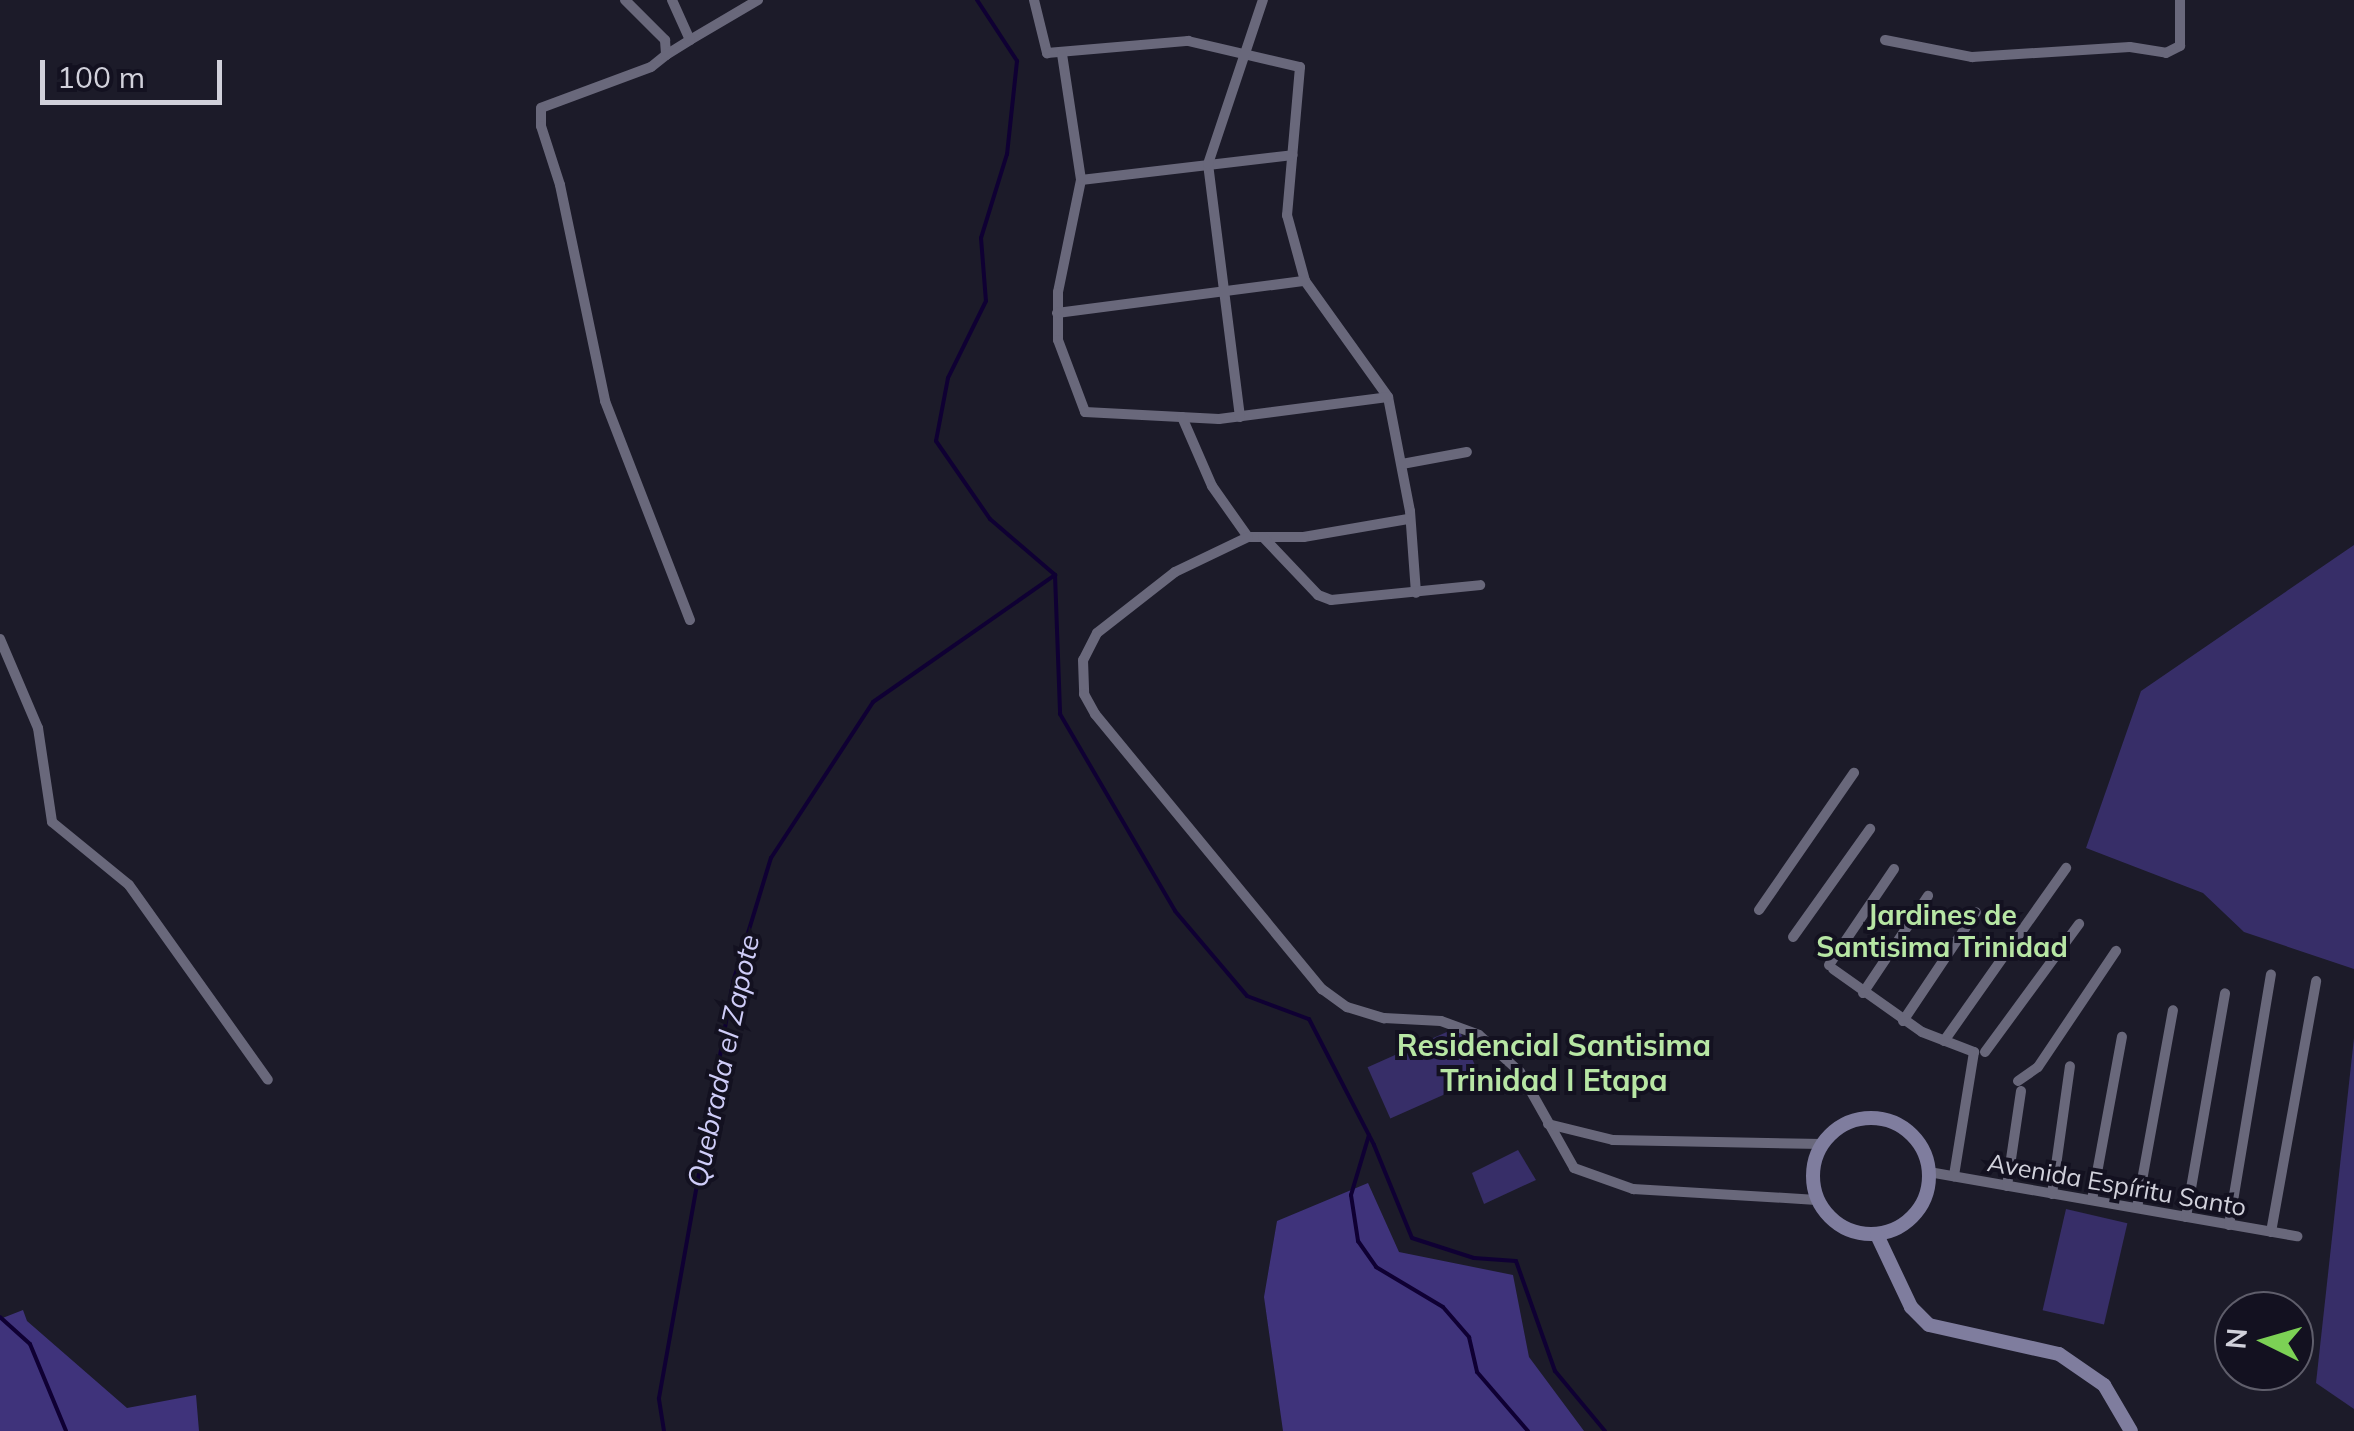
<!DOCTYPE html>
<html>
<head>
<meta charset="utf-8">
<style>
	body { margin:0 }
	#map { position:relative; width:2354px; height:1431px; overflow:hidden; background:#1c1b29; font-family:Mulish,sans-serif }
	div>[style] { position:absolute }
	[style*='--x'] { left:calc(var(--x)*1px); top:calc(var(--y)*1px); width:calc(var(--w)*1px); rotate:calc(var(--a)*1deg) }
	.green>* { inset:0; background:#372e68; transform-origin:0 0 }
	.forest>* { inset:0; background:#3f337b }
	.stream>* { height:4px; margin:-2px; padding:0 2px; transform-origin:2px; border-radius:2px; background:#0f0033 }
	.street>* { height:10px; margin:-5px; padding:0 5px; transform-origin:5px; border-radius:5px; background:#69687b }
	.secondary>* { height:14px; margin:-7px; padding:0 7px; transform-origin:7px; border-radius:7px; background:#7f7d9e }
	.secondary>.ring { margin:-7px; padding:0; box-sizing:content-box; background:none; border:14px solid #7f7d9e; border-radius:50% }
	span { translate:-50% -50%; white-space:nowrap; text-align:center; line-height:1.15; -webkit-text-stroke:8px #131120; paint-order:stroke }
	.street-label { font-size:25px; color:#d1d1db }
	.neighbourhood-label { font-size:28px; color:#b7e6a4; font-weight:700 }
	.water-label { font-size:28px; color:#cfcdf8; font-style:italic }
	.quarter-label { font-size:30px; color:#b7e6a4; font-weight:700 }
	.north { position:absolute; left:2214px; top:1291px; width:100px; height:100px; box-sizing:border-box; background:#131120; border:2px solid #5f5e6b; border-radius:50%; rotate:275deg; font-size:28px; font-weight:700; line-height:40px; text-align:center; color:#d1d1db }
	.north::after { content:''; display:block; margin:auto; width:35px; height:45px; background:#7cd155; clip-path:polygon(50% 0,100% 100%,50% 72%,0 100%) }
	.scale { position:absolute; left:40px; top:60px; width:182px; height:45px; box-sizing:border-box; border:5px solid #d1d1db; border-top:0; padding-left:12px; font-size:30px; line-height:35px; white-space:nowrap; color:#d1d1db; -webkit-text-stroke:8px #131120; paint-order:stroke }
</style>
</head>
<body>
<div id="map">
	<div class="green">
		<div style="clip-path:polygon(2354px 545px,2354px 969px,2244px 932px,2203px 893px,2086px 848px,2141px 691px)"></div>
		<div style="left:1458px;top:1027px;width:56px;height:99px;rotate:66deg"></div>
		<div style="clip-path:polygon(2354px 1038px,2354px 1409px,2316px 1383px)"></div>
		<div style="clip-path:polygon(1518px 1150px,1536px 1180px,1484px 1204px,1472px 1173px)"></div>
		<div style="left:2066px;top:1209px;width:63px;height:104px;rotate:13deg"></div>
	</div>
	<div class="forest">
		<div style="clip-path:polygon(1368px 1183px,1399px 1252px,1513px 1275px,1529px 1357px,1584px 1431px,1283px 1431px,1264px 1297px,1277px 1221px)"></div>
		<div style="clip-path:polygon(23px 1310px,27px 1321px,127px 1408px,196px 1395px,199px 1431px,0 1431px,0 1319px)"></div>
	</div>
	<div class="stream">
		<div style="--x:977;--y:0;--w:73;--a:56.7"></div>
		<div style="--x:1017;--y:61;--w:94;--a:96.1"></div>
		<div style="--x:1007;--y:154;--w:88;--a:107.2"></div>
		<div style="--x:981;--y:238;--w:63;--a:85.5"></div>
		<div style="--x:986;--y:301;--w:86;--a:116.3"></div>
		<div style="--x:948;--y:378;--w:64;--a:100.8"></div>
		<div style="--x:936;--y:441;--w:95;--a:55.3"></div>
		<div style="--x:990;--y:519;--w:86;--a:40.7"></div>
		<div style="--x:1055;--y:575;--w:139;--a:87.9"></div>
		<div style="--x:1060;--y:714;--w:228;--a:59.7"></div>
		<div style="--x:1175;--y:911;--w:111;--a:49.7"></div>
		<div style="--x:1247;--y:996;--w:66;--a:20.4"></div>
		<div style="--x:1309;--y:1019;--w:142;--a:62.7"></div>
		<div style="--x:1374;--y:1145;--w:100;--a:67.8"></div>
		<div style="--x:1412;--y:1238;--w:65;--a:17.9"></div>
		<div style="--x:1474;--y:1258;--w:42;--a:4.1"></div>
		<div style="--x:1516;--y:1261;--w:117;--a:70.5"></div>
		<div style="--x:1555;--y:1371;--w:78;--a:50.2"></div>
		<div style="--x:1369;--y:1135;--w:63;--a:106.7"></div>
		<div style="--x:1351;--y:1195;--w:47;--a:81.3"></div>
		<div style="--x:1358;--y:1241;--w:32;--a:55"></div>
		<div style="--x:1376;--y:1267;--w:78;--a:30.8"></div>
		<div style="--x:1443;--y:1307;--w:40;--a:49"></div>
		<div style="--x:1469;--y:1337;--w:36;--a:77"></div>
		<div style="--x:1477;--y:1372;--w:78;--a:49.2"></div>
		<div style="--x:0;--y:1317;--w:40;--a:42"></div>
		<div style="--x:30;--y:1344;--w:94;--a:67.5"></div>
		<div style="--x:664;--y:1431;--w:33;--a:-99"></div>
		<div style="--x:659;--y:1398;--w:423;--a:-79.9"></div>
		<div style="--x:733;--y:982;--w:130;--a:-73"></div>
		<div style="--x:771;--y:858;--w:186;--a:-56.8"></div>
		<div style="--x:873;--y:702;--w:222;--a:-34.9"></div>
	</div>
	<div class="street">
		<div style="--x:625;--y:0;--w:57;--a:45"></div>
		<div style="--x:665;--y:40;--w:15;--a:86"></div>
		<div style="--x:666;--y:55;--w:19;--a:141"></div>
		<div style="--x:651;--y:67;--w:117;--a:159.6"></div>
		<div style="--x:541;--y:108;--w:18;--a:90"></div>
		<div style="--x:541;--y:126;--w:62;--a:72.1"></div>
		<div style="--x:560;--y:185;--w:221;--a:78.2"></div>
		<div style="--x:605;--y:401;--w:235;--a:68.8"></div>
		<div style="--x:1034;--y:0;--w:55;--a:76.2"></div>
		<div style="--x:1047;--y:53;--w:142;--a:-4.9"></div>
		<div style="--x:1188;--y:41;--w:115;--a:13.1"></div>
		<div style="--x:1300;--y:67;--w:149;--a:95"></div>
		<div style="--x:1287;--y:215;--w:68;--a:74.7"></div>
		<div style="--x:1305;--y:281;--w:143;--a:54.4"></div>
		<div style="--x:1388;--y:397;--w:116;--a:79.1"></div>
		<div style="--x:1410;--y:511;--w:82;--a:85.8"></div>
		<div style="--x:690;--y:40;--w:79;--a:-30.5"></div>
		<div style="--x:1885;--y:40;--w:89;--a:11.1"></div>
		<div style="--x:1972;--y:57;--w:158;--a:-3.6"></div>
		<div style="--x:2130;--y:47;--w:36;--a:9"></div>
		<div style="--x:2166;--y:53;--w:16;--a:-27"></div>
		<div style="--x:2180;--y:46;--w:46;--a:-90"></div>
		<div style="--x:1062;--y:54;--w:127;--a:81.4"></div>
		<div style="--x:1081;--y:180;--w:114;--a:101.6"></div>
		<div style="--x:1058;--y:292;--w:48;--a:90"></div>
		<div style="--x:1058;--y:340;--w:77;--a:69.4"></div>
		<div style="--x:1085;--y:412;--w:134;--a:3"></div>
		<div style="--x:1219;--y:419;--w:170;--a:-7.4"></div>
		<div style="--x:666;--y:55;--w:28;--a:-32"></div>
		<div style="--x:690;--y:40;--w:44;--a:-114.2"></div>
		<div style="--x:1081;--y:180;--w:213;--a:-6.7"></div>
		<div style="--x:1057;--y:313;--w:250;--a:-7.4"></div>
		<div style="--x:1182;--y:417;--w:75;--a:66.5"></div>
		<div style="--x:1212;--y:486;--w:62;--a:54.8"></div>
		<div style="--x:1240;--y:417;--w:255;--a:-97.2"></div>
		<div style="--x:1208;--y:164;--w:173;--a:-71.5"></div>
		<div style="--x:1402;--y:464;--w:66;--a:-10.5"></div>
		<div style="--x:1408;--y:519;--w:106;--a:170.2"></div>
		<div style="--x:1304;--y:537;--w:56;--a:180"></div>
		<div style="--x:1248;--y:537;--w:81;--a:154.4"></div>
		<div style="--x:1175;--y:572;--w:99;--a:142"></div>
		<div style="--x:1097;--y:633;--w:30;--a:117"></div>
		<div style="--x:1083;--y:660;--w:34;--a:88"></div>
		<div style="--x:1084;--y:694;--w:23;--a:61"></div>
		<div style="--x:1095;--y:714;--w:357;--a:50.5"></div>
		<div style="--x:1322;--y:989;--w:31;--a:36"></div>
		<div style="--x:1347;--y:1007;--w:39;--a:17"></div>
		<div style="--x:1384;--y:1018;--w:57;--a:3"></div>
		<div style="--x:1441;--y:1021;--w:40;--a:20.2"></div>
		<div style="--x:1479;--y:1035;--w:55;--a:42.1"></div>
		<div style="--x:1520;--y:1072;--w:110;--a:60.6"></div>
		<div style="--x:1574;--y:1168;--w:63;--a:19.6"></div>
		<div style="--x:1633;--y:1189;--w:184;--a:3.4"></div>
		<div style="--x:1263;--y:537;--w:80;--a:46.5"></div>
		<div style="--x:1318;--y:595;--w:14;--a:21"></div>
		<div style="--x:1331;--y:600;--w:150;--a:-5.7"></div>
		<div style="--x:0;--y:639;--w:97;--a:66.9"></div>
		<div style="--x:38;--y:728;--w:95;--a:81.5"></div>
		<div style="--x:52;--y:822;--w:99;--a:39.3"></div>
		<div style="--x:129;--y:885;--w:239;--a:54.5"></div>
		<div style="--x:1759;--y:910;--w:167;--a:-55.3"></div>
		<div style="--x:1793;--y:937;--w:133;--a:-54.5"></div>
		<div style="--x:1829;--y:965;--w:116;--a:-55.9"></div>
		<div style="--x:1833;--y:969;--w:109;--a:35.3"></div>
		<div style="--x:1922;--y:1032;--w:56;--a:21"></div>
		<div style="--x:1974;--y:1052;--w:126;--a:99.2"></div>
		<div style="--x:1863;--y:993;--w:117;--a:-56.2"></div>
		<div style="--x:1903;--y:1021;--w:131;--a:-56.2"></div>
		<div style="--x:1944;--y:1041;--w:212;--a:-54.8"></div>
		<div style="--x:1985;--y:1052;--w:159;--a:-53.7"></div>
		<div style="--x:2018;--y:1081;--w:24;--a:-35"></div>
		<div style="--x:2038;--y:1067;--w:140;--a:-56.1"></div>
		<div style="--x:1548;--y:1124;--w:67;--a:13.8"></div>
		<div style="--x:1613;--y:1140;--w:209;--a:1.1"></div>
		<div style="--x:1929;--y:1172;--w:374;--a:9.9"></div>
		<div style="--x:2007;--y:1186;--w:96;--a:-81.6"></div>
		<div style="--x:2052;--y:1194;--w:129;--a:-82"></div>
		<div style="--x:2092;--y:1200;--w:166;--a:-79.6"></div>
		<div style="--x:2137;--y:1208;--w:201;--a:-79.7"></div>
		<div style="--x:2186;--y:1217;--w:227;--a:-80.1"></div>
		<div style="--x:2229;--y:1225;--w:254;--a:-80.5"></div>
		<div style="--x:2271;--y:1232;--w:255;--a:-79.8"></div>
	</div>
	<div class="secondary">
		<div class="ring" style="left:1813px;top:1118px;width:102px;height:102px"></div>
		<div style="--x:1877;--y:1235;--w:80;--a:64.7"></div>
		<div style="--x:1911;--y:1307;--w:25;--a:45"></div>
		<div style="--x:1929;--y:1325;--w:133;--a:12.6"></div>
		<div style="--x:2059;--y:1354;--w:55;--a:34.6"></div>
		<div style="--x:2104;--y:1385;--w:53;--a:59.6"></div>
	</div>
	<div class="street-label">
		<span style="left:2117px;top:1185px;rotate:10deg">Avenida Espíritu Santo</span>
	</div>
	<div class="neighbourhood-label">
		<span style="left:1942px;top:931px">Jardines de<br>Santisima Trinidad</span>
	</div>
	<div class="water-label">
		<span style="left:723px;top:1061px;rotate:-78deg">Quebrada el Zapote</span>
	</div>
	<div class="quarter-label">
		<span style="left:1554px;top:1062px">Residencial Santisima<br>Trinidad I Etapa</span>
	</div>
	<div class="north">N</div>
	<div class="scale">100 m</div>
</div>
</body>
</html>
